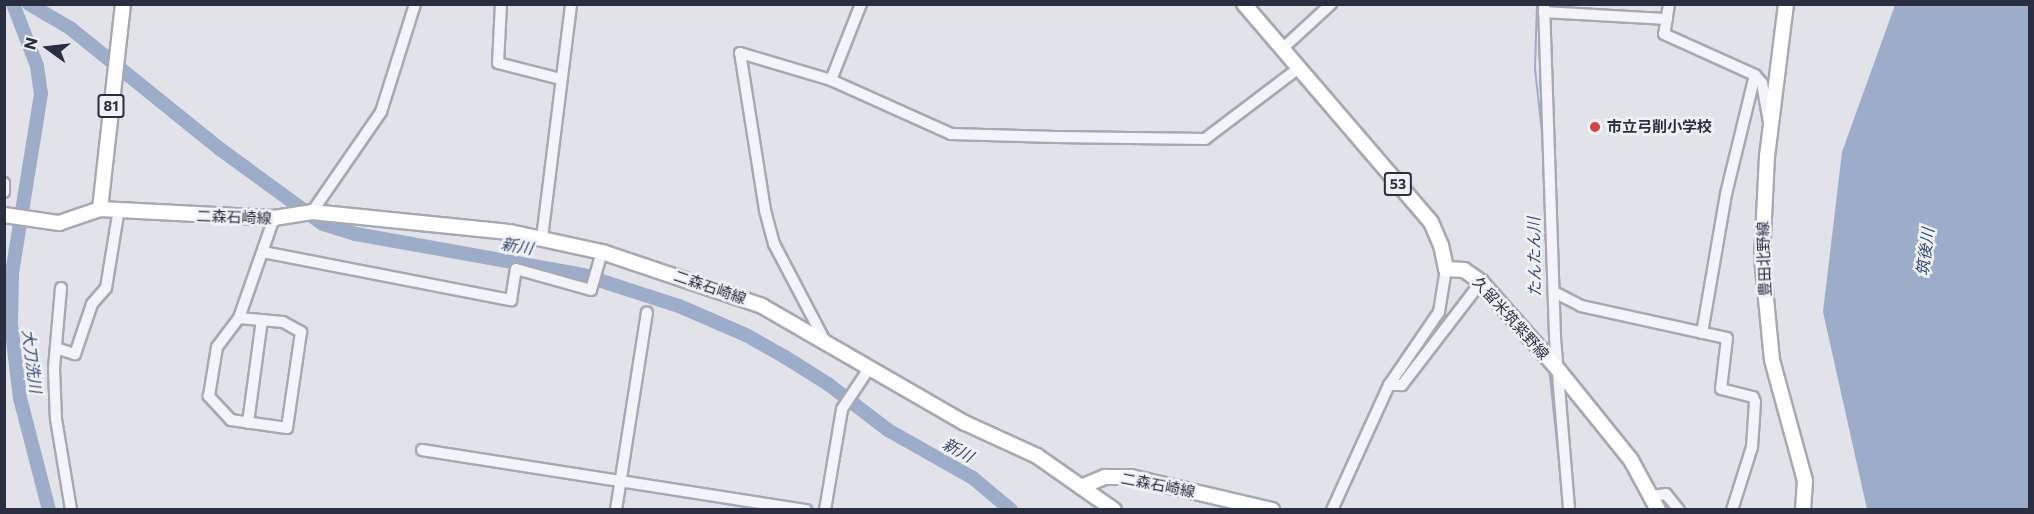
<!DOCTYPE html>
<html>
<head>
<meta charset="utf-8">
<style>
	body { margin:0 }
	#map { position:relative; width:2034px; height:514px; overflow:hidden; background:#e1e3e9; font-family:Commissioner,"Noto Sans JP",sans-serif }
	div>[style] { position:absolute }
	[style*='--x'] { left:calc(var(--x)*1px); top:calc(var(--y)*1px); width:calc(var(--w)*1px); rotate:calc(var(--a)*1deg) }
	.water>* { inset:0; background:#9cacc9 }
	.stream>* { height:2px; margin:-1px; padding:0 1px; transform-origin:1px; border-radius:1px; background:#9cacc9 }
	.river>* { height:14px; margin:-7px; padding:0 7px; transform-origin:7px; border-radius:7px; background:#9cacc9 }
	.roads { filter:drop-shadow(2px 0 #a6a9b3) drop-shadow(-2px 0 #a6a9b3) drop-shadow(0 2px #a6a9b3) drop-shadow(0 -2px #a6a9b3) }
	.minor>* { height:10px; margin:-5px; padding:0 5px; transform-origin:5px; border-radius:5px; background:#f3f4f8 }
	.major>* { height:14px; margin:-7px; padding:0 7px; transform-origin:7px; border-radius:7px; background:#fff }
	.dots>* { width:16px; height:16px; translate:-50% -50%; box-sizing:border-box; border:3px solid #f0f2f7; border-radius:50% }
	span { translate:-50% -50%; white-space:nowrap; text-align:center; line-height:1.15; -webkit-text-stroke:5px #f0f2f7; paint-order:stroke }
	.shield-label span { padding:2px 4px; background:#f0f2f7; border:2px solid; border-radius:4px; -webkit-text-stroke-width:0 }
	.shield-label { font-size:14px; color:#292f41; font-weight:700 }
	.poi-label { font-size:15px; color:#292f41; font-weight:700 }
	.left { translate:0 -50%; text-align:left }
	.street-label { font-size:15px; color:#292f41 }
	.water-label { font-size:16px; color:#334875; font-style:italic }
	.frame { position:absolute; inset:0; border:6px solid #292f41; pointer-events:none }
	.north { position:absolute; left:18px; top:18px; width:60px; height:60px; -webkit-text-stroke:4px #f0f2f7; paint-order:stroke; rotate:285deg; font-size:16px; font-weight:700; line-height:24px; text-align:center; color:#292f41 }
	.north::after { content:''; display:block; margin:auto; width:21px; height:27px; background:#292f41; clip-path:polygon(50% 0,100% 100%,50% 72%,0 100%) }
</style>
</head>
<body>
<div id="map">
	<div class="water">
		<div style="clip-path:polygon(1895px 5px,2029px 5px,2029px 509px,1867px 509px,1823px 312px,1842px 152px)"></div>
	</div>
	<div class="stream">
		<div style="--x:1537;--y:4;--w:65;--a:91.8"></div>
		<div style="--x:1535;--y:69;--w:73;--a:83.7"></div>
		<div style="--x:1546;--y:232;--w:120;--a:88.1"></div>
		<div style="--x:1549;--y:367;--w:135;--a:84"></div>
	</div>
	<div class="river">
		<div style="--x:13;--y:4;--w:66;--a:68.8"></div>
		<div style="--x:37;--y:66;--w:28;--a:82"></div>
		<div style="--x:41;--y:94;--w:181;--a:99.2"></div>
		<div style="--x:12;--y:273;--w:51;--a:91.1"></div>
		<div style="--x:11;--y:324;--w:75;--a:83.1"></div>
		<div style="--x:20;--y:398;--w:116;--a:75.5"></div>
		<div style="--x:29;--y:4;--w:48;--a:30.3"></div>
		<div style="--x:70;--y:28;--w:193;--a:38.9"></div>
		<div style="--x:220;--y:149;--w:127;--a:36.1"></div>
		<div style="--x:323;--y:224;--w:34;--a:17"></div>
		<div style="--x:356;--y:234;--w:231;--a:10.2"></div>
		<div style="--x:583;--y:275;--w:101;--a:17.9"></div>
		<div style="--x:679;--y:306;--w:73;--a:23.4"></div>
		<div style="--x:746;--y:335;--w:45;--a:29.4"></div>
		<div style="--x:785;--y:357;--w:51;--a:32.1"></div>
		<div style="--x:828;--y:384;--w:76;--a:37.5"></div>
		<div style="--x:888;--y:430;--w:98;--a:29.5"></div>
		<div style="--x:973;--y:478;--w:50;--a:40.1"></div>
	</div>
	<div class="roads">
		<div class="minor">
			<div style="--x:501;--y:4;--w:59;--a:92.9"></div>
			<div style="--x:498;--y:63;--w:65;--a:14.3"></div>
			<div style="--x:1544;--y:4;--w:334;--a:88.1"></div>
			<div style="--x:1555;--y:338;--w:173;--a:85.3"></div>
			<div style="--x:1669;--y:4;--w:30;--a:99"></div>
			<div style="--x:1664;--y:34;--w:100;--a:24.3"></div>
			<div style="--x:1755;--y:75;--w:11;--a:49"></div>
			<div style="--x:1762;--y:83;--w:40;--a:80"></div>
			<div style="--x:1544;--y:12;--w:123;--a:3.3"></div>
			<div style="--x:1282;--y:49;--w:67;--a:-42.6"></div>
			<div style="--x:831;--y:80;--w:82;--a:-68.5"></div>
			<div style="--x:4;--y:183;--w:9;--a:90"></div>
			<div style="--x:312;--y:212;--w:121;--a:-55.4"></div>
			<div style="--x:381;--y:112;--w:113;--a:-72.5"></div>
			<div style="--x:542;--y:238;--w:236;--a:-82.9"></div>
			<div style="--x:263;--y:252;--w:253;--a:11"></div>
			<div style="--x:511;--y:300;--w:31;--a:-81"></div>
			<div style="--x:516;--y:269;--w:78;--a:15.6"></div>
			<div style="--x:591;--y:290;--w:40;--a:-74"></div>
			<div style="--x:61;--y:288;--w:80;--a:95"></div>
			<div style="--x:54;--y:368;--w:51;--a:87.8"></div>
			<div style="--x:56;--y:419;--w:92;--a:80.6"></div>
			<div style="--x:1554;--y:292;--w:30;--a:27"></div>
			<div style="--x:1581;--y:306;--w:149;--a:12.4"></div>
			<div style="--x:1727;--y:338;--w:51;--a:96.7"></div>
			<div style="--x:1721;--y:389;--w:33;--a:14"></div>
			<div style="--x:1753;--y:397;--w:5;--a:68"></div>
			<div style="--x:1755;--y:402;--w:45;--a:93.8"></div>
			<div style="--x:1752;--y:447;--w:66;--a:107.6"></div>
			<div style="--x:239;--y:318;--w:44;--a:5.2"></div>
			<div style="--x:283;--y:322;--w:21;--a:29"></div>
			<div style="--x:301;--y:332;--w:97;--a:98.3"></div>
			<div style="--x:287;--y:428;--w:57;--a:-171.9"></div>
			<div style="--x:231;--y:420;--w:33;--a:-133"></div>
			<div style="--x:209;--y:396;--w:50;--a:-80.7"></div>
			<div style="--x:217;--y:347;--w:36;--a:-53"></div>
			<div style="--x:239;--y:318;--w:106;--a:-70.7"></div>
			<div style="--x:1702;--y:333;--w:141;--a:-80.2"></div>
			<div style="--x:1726;--y:194;--w:122;--a:-76.3"></div>
			<div style="--x:825;--y:341;--w:110;--a:-117.7"></div>
			<div style="--x:774;--y:244;--w:35;--a:-105"></div>
			<div style="--x:765;--y:210;--w:159;--a:-99"></div>
			<div style="--x:740;--y:53;--w:95;--a:16.5"></div>
			<div style="--x:831;--y:80;--w:132;--a:24.2"></div>
			<div style="--x:951;--y:134;--w:105;--a:1.6"></div>
			<div style="--x:1056;--y:137;--w:149;--a:0.8"></div>
			<div style="--x:1205;--y:139;--w:118;--a:-37.1"></div>
			<div style="--x:56;--y:348;--w:20;--a:18"></div>
			<div style="--x:75;--y:354;--w:53;--a:-71.2"></div>
			<div style="--x:92;--y:304;--w:21;--a:-49"></div>
			<div style="--x:106;--y:288;--w:80;--a:-80.7"></div>
			<div style="--x:1389;--y:385;--w:88;--a:-55.6"></div>
			<div style="--x:1439;--y:312;--w:44;--a:-80.8"></div>
			<div style="--x:248;--y:423;--w:104;--a:-82.3"></div>
			<div style="--x:422;--y:450;--w:389;--a:8.9"></div>
			<div style="--x:1652;--y:496;--w:14;--a:-8"></div>
			<div style="--x:1666;--y:494;--w:21;--a:51"></div>
			<div style="--x:616;--y:510;--w:200;--a:-81.1"></div>
			<div style="--x:825;--y:510;--w:102;--a:-80.4"></div>
			<div style="--x:842;--y:409;--w:50;--a:-56.3"></div>
			<div style="--x:1332;--y:510;--w:137;--a:-65.5"></div>
			<div style="--x:1389;--y:385;--w:13;--a:0"></div>
			<div style="--x:1402;--y:385;--w:130;--a:-52.5"></div>
		</div>
		<div class="major">
			<div style="--x:1244;--y:4;--w:287;--a:49.4"></div>
			<div style="--x:1431;--y:222;--w:25;--a:67"></div>
			<div style="--x:1441;--y:245;--w:25;--a:78"></div>
			<div style="--x:1446;--y:269;--w:18;--a:3"></div>
			<div style="--x:1464;--y:270;--w:21;--a:35"></div>
			<div style="--x:1481;--y:282;--w:113;--a:48.6"></div>
			<div style="--x:1556;--y:367;--w:119;--a:51.1"></div>
			<div style="--x:1631;--y:460;--w:57;--a:61.6"></div>
			<div style="--x:1786;--y:4;--w:153;--a:97.1"></div>
			<div style="--x:1767;--y:156;--w:102;--a:92.8"></div>
			<div style="--x:1762;--y:258;--w:102;--a:84.4"></div>
			<div style="--x:1772;--y:360;--w:125;--a:74.7"></div>
			<div style="--x:1805;--y:481;--w:29;--a:94"></div>
			<div style="--x:100;--y:209;--w:206;--a:-83.6"></div>
			<div style="--x:4;--y:215;--w:56;--a:8.3"></div>
			<div style="--x:59;--y:223;--w:43;--a:-18.9"></div>
			<div style="--x:100;--y:209;--w:174;--a:3"></div>
			<div style="--x:274;--y:218;--w:38;--a:-9"></div>
			<div style="--x:312;--y:212;--w:199;--a:5.8"></div>
			<div style="--x:510;--y:232;--w:94;--a:12.3"></div>
			<div style="--x:602;--y:252;--w:169;--a:18.6"></div>
			<div style="--x:762;--y:306;--w:234;--a:30"></div>
			<div style="--x:965;--y:423;--w:79;--a:24.6"></div>
			<div style="--x:1037;--y:456;--w:94;--a:35"></div>
			<div style="--x:1081;--y:487;--w:26;--a:-23"></div>
			<div style="--x:1105;--y:477;--w:26;--a:0"></div>
			<div style="--x:1131;--y:477;--w:145;--a:13.2"></div>
		</div>
	</div>
	<div class="dots">
		<div style="left:1595px;top:127px;background:#ce4649"></div>
	</div>
	<div class="shield-label">
		<span style="left:111px;top:106px">81</span>
		<span style="left:1398px;top:184px">53</span>
	</div>
	<div class="poi-label">
		<span class="left" style="left:1607px;top:127px">市立弓削小学校</span>
	</div>
	<div class="street-label">
		<span style="left:234px;top:217px;rotate:2deg">二森石崎線</span>
		<span style="left:1764px;top:259px;rotate:-92deg">豊田北野線</span>
		<span style="left:710px;top:287px;rotate:19deg">二森石崎線</span>
		<span style="left:1511px;top:318px;rotate:48deg">久留米筑紫野線</span>
		<span style="left:1158px;top:485px;rotate:11deg">二森石崎線</span>
	</div>
	<div class="water-label">
		<span style="left:517px;top:246px;rotate:10deg">新川</span>
		<span style="left:1925px;top:252px;rotate:-83deg">筑後川</span>
		<span style="left:1534px;top:257px;rotate:-91deg">たんたん川</span>
		<span style="left:32px;top:361px;rotate:83deg">大刀洗川</span>
		<span style="left:958px;top:450px;rotate:29deg">新川</span>
	</div>
	<div class="frame"></div>
	<div class="north">N</div>
</div>
</body>
</html>
